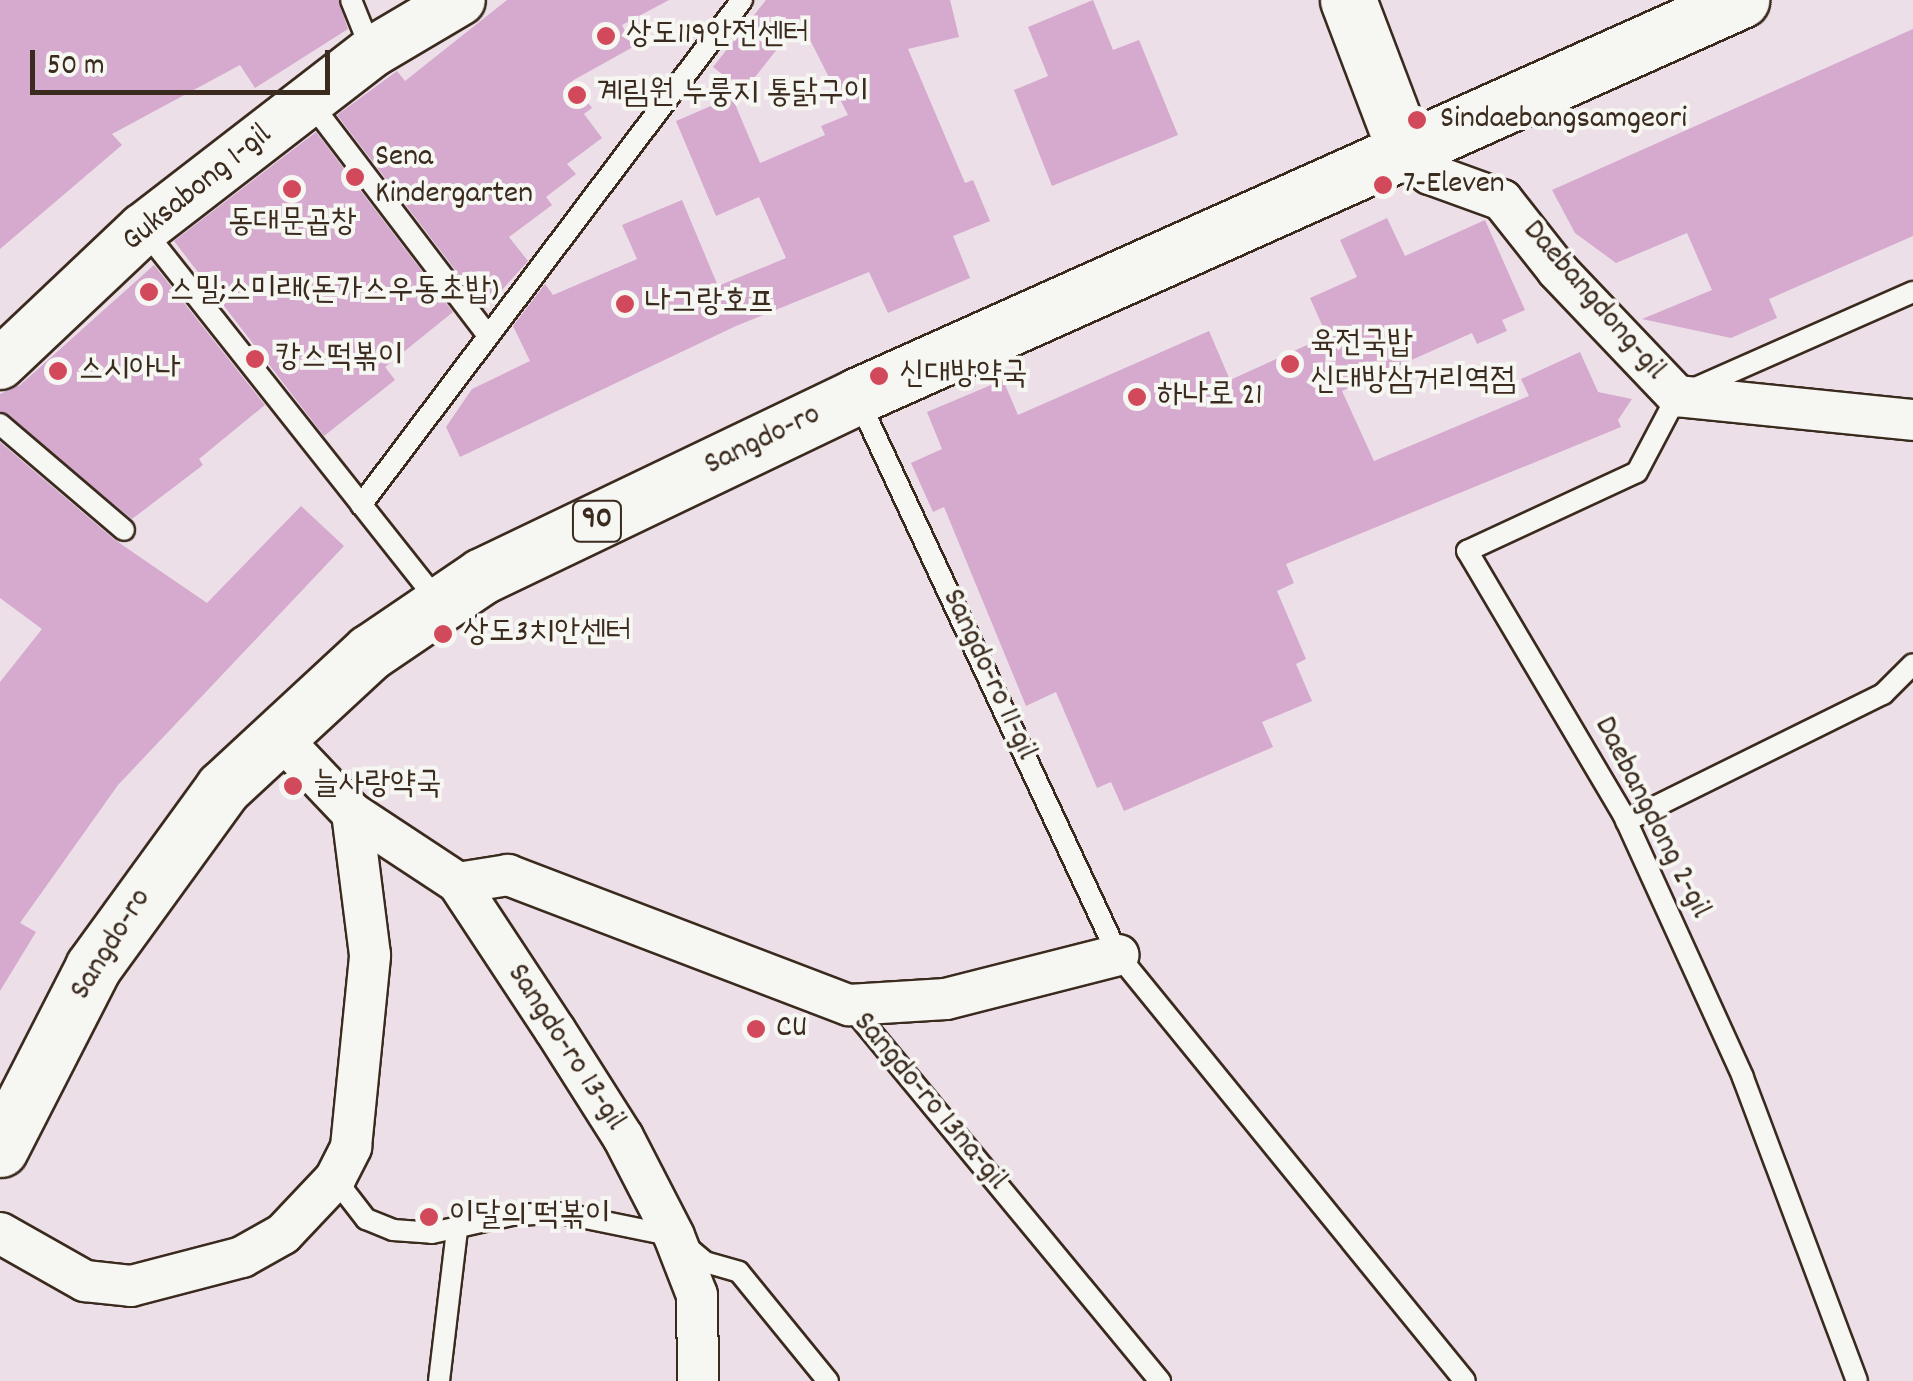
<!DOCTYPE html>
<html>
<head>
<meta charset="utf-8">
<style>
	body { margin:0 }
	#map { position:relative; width:1913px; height:1381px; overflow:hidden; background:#ecdfe7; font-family:Dekko,"Poor Story",sans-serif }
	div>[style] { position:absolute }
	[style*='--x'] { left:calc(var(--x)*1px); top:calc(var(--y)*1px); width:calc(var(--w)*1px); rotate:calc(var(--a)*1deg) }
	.building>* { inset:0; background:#d5aace }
	.roads { filter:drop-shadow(2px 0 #3b2a1e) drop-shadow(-2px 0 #3b2a1e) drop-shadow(0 2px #3b2a1e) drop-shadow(0 -2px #3b2a1e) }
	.service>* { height:20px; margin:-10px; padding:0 10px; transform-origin:10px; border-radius:10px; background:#f6f6f2 }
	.minor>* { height:40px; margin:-20px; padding:0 20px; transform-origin:20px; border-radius:20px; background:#f6f6f2 }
	.tertiary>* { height:50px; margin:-25px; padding:0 25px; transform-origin:25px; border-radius:25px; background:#f6f6f2 }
	.secondary>* { height:55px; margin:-27.5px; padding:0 27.5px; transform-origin:27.5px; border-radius:27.5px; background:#f6f6f2 }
	.primary>* { height:55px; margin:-27.5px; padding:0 27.5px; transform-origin:27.5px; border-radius:27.5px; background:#f6f6f2 }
	.dots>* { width:28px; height:28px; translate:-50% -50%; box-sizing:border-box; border:5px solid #f6f6f2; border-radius:50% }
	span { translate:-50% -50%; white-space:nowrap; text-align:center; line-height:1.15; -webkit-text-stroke:8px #f6f6f2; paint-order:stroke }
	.shield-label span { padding:2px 8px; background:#f6f6f2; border:2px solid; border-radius:8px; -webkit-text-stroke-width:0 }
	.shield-label { font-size:30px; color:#3b2a1e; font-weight:700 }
	.poi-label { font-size:32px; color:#3b2a1e }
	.left { translate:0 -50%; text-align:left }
	.street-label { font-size:32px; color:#3b2a1e }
	.scale { position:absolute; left:30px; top:50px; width:300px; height:45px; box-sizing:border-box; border:5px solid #3b2a1e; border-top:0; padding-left:12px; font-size:30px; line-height:35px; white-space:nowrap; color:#3b2a1e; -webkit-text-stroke:8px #f6f6f2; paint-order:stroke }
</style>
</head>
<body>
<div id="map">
	<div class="building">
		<div style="clip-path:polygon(0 0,338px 0,348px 29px,255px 88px,240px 65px,112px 134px,122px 145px,0 249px)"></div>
		<div style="clip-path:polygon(507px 0,669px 0,622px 25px,633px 47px,572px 81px,592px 108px,584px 114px,602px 138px,567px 164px,576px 174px,546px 197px,552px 205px,509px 237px,528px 261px,485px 309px,337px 115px,397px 71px,405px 81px)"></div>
		<div style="clip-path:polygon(766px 0,950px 0,959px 37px,908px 49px,965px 183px,973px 180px,990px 221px,953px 236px,970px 278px,888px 313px,869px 272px,736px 326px,460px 457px,446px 427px,472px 389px,530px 361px,513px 326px,545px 284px,553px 295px,637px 259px,622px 225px,682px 200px,718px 286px,786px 258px,759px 197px,716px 216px,676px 121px,732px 97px,760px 163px,825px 135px,821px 126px,848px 115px,800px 20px,744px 91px,713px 67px)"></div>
		<div style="clip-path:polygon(1093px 0,1113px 50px,1139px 40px,1178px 135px,1052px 186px,1014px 90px,1048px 76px,1028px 27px)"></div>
		<div style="clip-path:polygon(1913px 29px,1913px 236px,1769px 299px,1777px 318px,1731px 338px,1642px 319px,1712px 290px,1687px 233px,1616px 263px,1575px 233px,1552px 190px)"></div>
		<div style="clip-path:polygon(316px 132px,453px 312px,385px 367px,395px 380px,324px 436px,174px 241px)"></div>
		<div style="clip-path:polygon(1387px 218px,1405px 256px,1485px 220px,1525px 310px,1502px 320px,1507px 331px,1477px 344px,1472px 333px,1342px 391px,1374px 461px,1529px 396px,1521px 379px,1580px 352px,1598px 392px,1632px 399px,1618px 420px,1621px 427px,1286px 564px,1294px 583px,1277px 591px,1306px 659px,1296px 664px,1312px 701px,1262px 722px,1273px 747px,1124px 811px,1111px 782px,1097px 788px,1056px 692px,1026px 706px,944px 507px,933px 512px,911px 463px,942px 449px,927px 412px,1003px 380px,1018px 415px,1209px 331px,1230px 380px,1327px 336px,1310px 298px,1357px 277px,1340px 240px)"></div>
		<div style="clip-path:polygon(154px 265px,265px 405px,199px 459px,203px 465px,132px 519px,0 411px,0 394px,20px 385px)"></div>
		<div style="clip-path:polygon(0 442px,115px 540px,207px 603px,301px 506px,344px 546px,118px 785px,20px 923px,36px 932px,0 991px,0 682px,42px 629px,0 598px)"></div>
	</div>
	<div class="roads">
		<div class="service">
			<div style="--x:351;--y:0;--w:56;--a:68"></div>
			<div style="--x:310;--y:102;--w:290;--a:52.7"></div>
			<div style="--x:143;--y:229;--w:478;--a:51.6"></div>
			<div style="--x:858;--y:399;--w:614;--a:64.94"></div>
			<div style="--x:1118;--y:955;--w:549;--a:50.84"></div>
			<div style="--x:0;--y:424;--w:163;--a:40.5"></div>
			<div style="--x:361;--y:505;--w:633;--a:-52.97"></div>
			<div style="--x:1626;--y:821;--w:287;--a:-26.3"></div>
			<div style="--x:1883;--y:694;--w:42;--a:-45"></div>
			<div style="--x:849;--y:1005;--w:488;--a:50.4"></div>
			<div style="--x:335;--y:1179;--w:51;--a:52.2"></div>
			<div style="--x:366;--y:1219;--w:29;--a:22"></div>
			<div style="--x:393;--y:1230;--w:39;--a:4"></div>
			<div style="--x:432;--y:1233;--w:82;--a:-12.7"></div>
			<div style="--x:512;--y:1215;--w:49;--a:-2.3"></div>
			<div style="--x:561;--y:1213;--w:115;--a:11.5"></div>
			<div style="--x:674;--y:1236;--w:40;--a:40"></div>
			<div style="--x:705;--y:1262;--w:35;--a:16"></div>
			<div style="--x:739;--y:1272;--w:141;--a:50.8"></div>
			<div style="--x:439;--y:1381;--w:152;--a:-83.2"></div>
			<div style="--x:1857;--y:1381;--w:325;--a:-110.6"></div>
			<div style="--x:1743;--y:1077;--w:287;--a:-114.5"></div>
			<div style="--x:1624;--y:816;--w:308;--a:-120.6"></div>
			<div style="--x:1467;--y:551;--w:187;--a:-24.9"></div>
			<div style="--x:1637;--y:472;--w:86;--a:-62.2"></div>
			<div style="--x:1677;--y:396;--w:258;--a:-23.8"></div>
		</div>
		<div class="minor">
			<div style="--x:1407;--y:155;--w:30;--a:40"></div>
			<div style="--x:1430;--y:174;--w:77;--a:19.9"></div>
			<div style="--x:1502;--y:200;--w:90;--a:51.7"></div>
			<div style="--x:1558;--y:271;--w:173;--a:46.4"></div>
			<div style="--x:1677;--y:396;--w:237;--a:5.8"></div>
			<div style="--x:276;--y:733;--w:110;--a:46.5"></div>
			<div style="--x:352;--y:813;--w:127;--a:33.4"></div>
			<div style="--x:458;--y:883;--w:176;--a:56.6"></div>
			<div style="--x:555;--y:1030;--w:127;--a:57.6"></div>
			<div style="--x:623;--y:1137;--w:111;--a:62.7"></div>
			<div style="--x:674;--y:1236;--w:63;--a:68.7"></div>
			<div style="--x:697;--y:1295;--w:86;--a:89.3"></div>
			<div style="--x:458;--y:883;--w:51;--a:-9.1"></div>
			<div style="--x:508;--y:875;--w:365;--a:20.9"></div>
			<div style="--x:849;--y:1005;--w:97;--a:-3.5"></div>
			<div style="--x:946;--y:999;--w:178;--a:-14.3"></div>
			<div style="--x:0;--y:1233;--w:98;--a:29.5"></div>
			<div style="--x:85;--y:1281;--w:46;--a:6.2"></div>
			<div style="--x:131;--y:1286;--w:115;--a:-14.6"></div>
			<div style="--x:242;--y:1257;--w:47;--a:-29.3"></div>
			<div style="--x:283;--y:1234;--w:76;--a:-46.6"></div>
			<div style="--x:335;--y:1179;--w:36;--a:-63"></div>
			<div style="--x:351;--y:1147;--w:193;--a:-84.3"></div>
			<div style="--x:370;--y:955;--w:143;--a:-97.2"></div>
		</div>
		<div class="tertiary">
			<div style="--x:0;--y:364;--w:197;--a:-43.4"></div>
			<div style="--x:143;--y:229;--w:289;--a:-37.7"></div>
			<div style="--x:372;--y:52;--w:102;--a:-30.6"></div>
		</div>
		<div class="secondary">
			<div style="--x:1348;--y:0;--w:166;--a:69.2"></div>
		</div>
		<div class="primary">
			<div style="--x:0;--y:1149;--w:204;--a:-62.9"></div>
			<div style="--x:93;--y:967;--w:221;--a:-54"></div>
			<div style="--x:223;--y:788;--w:200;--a:-42.8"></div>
			<div style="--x:370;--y:652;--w:135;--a:-34.2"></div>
			<div style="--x:482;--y:576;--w:416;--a:-25.6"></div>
			<div style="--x:857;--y:396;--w:969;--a:-24.13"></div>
		</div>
	</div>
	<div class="dots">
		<div style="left:606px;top:36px;background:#d1495b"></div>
		<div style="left:577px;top:95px;background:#d1495b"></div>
		<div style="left:1417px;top:120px;background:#d1495b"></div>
		<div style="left:355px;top:177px;background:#d1495b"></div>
		<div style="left:1383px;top:185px;background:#d1495b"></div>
		<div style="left:292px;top:189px;background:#d1495b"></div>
		<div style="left:149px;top:292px;background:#d1495b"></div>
		<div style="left:625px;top:304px;background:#d1495b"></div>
		<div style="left:255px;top:359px;background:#d1495b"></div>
		<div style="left:1290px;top:364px;background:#d1495b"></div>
		<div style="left:58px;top:371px;background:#d1495b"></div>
		<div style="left:879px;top:376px;background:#d1495b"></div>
		<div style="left:1137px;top:397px;background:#d1495b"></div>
		<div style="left:443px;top:634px;background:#d1495b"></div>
		<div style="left:293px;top:786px;background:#d1495b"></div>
		<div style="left:756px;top:1029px;background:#d1495b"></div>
		<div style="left:429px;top:1217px;background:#d1495b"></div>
	</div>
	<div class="shield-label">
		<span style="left:597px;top:521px">90</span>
	</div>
	<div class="poi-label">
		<span class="left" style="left:626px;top:36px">상도119안전센터</span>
		<span class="left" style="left:597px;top:95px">계림원 누룽지 통닭구이</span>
		<span class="left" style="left:1440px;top:120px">Sindaebangsamgeori</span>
		<span class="left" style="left:375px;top:177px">Sena<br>Kindergarten</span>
		<span class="left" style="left:1403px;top:185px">7-Eleven</span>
		<span style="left:292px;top:224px">동대문곱창</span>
		<span class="left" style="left:169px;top:292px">스밀;스미래(돈가스우동초밥)</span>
		<span class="left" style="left:645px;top:304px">나그랑호프</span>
		<span class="left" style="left:1310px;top:364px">육전국밥<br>신대방삼거리역점</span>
		<span class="left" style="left:275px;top:359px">캉스떡볶이</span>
		<span class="left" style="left:78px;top:371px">스시아나</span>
		<span class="left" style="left:899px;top:376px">신대방약국</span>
		<span class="left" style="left:1157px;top:397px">하나로 21</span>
		<span class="left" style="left:463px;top:634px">상도3치안센터</span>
		<span class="left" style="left:313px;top:786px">늘사랑약국</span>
		<span class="left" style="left:776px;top:1029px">CU</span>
		<span class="left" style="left:449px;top:1217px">이달의 떡볶이</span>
	</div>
	<div class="street-label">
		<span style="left:198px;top:189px;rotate:-39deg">Guksabong 1-gil</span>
		<span style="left:1593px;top:301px;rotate:49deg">Daebangdong-gil</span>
		<span style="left:763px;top:441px;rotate:-26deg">Sangdo-ro</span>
		<span style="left:988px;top:675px;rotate:65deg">Sangdo-ro 11-gil</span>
		<span style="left:1651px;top:818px;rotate:63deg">Daebangdong 2-gil</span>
		<span style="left:112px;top:945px;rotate:-58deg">Sangdo-ro</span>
		<span style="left:565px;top:1048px;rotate:57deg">Sangdo-ro 13-gil</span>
		<span style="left:929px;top:1102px;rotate:50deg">Sangdo-ro 13na-gil</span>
	</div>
	<div class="scale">50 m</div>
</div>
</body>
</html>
